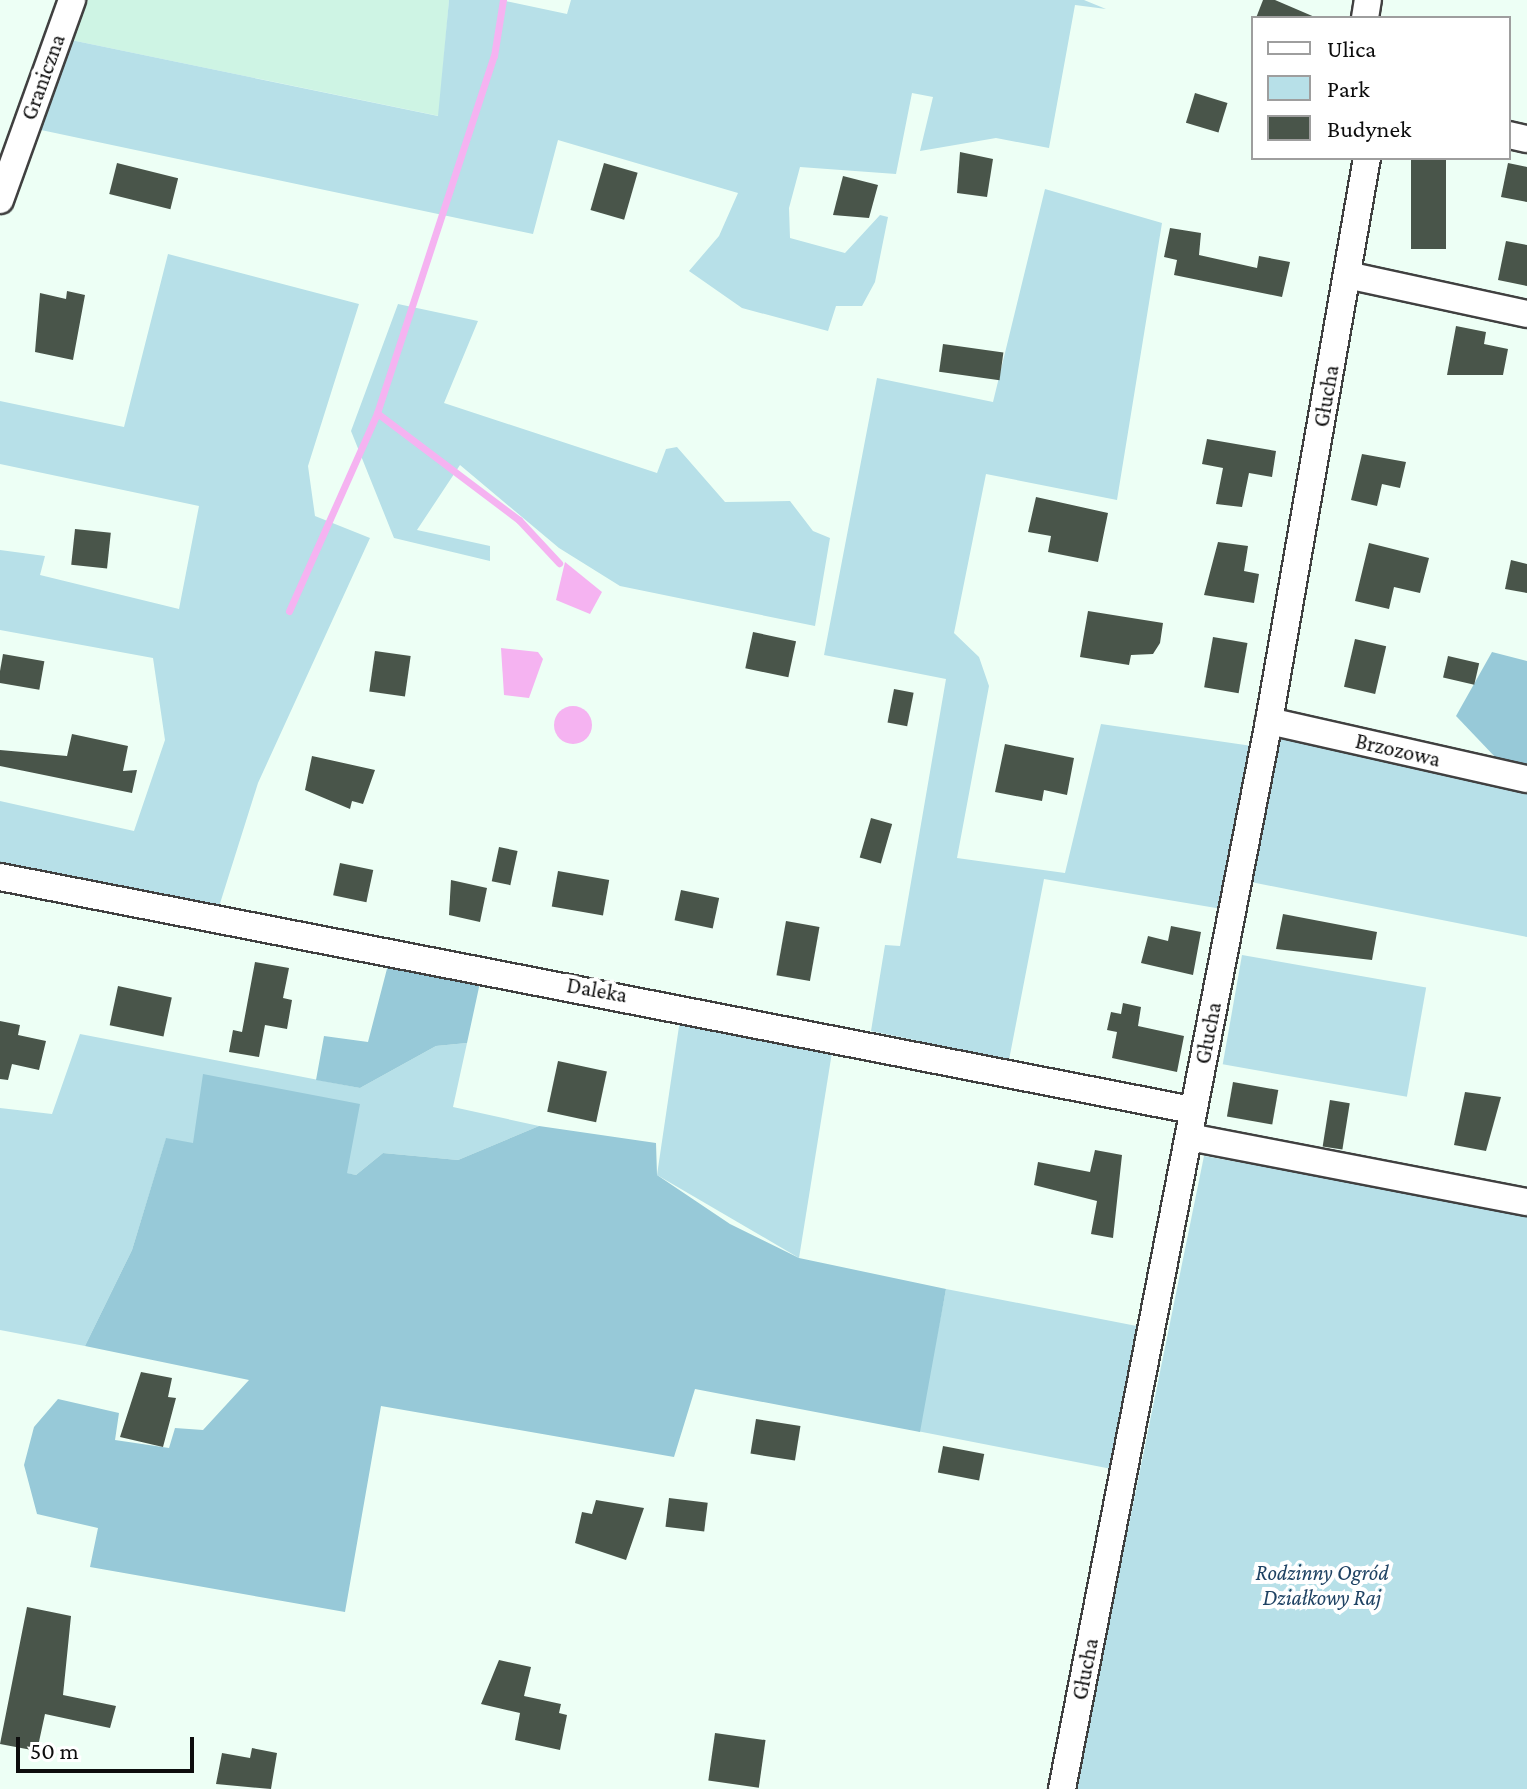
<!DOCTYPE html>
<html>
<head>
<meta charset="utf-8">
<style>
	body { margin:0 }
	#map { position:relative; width:1527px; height:1789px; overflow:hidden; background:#edfff5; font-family:"Crimson Pro",serif }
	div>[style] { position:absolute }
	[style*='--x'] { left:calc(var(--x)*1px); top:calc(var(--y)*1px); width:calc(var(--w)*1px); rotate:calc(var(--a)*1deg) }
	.farmland>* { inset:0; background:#cef4e4 }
	.green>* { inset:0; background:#b7e0e8; transform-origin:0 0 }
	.forest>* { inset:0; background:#97c9d8 }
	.water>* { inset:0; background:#f5b3f1 }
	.round { border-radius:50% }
	.stream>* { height:7px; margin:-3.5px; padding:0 3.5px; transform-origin:3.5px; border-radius:3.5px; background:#f5b3f1 }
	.building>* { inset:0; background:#49554a; transform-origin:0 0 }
	.roads { filter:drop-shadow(2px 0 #404040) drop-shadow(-2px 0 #404040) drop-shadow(0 2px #404040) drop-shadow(0 -2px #404040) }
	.street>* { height:26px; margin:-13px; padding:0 13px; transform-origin:13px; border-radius:13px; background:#fff }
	span { translate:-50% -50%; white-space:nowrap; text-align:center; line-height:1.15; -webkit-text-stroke:8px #fff; paint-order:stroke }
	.street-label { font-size:22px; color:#0d0d0d }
	.park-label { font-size:22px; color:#1f4263; font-style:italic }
	.legend { position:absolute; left:1251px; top:16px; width:260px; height:144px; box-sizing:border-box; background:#fff; border:2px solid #9e9e9e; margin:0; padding:10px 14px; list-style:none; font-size:24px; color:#0d0d0d }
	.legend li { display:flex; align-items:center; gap:16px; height:40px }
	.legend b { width:40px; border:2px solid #9e9e9e }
	.scale { position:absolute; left:16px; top:1737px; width:178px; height:36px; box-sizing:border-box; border:4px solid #0d0d0d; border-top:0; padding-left:10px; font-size:24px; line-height:28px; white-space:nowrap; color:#0d0d0d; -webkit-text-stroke:6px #fff; paint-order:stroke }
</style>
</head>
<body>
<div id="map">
	<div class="farmland">
		<div style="clip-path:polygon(85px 0,449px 0,439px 116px,71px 40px)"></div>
	</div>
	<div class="green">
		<div style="clip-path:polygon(449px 0,501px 0,567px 14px,571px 0,1084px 0,1106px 9px,1075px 5px,1049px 148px,996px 138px,920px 151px,933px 97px,912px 93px,896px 174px,800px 167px,789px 208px,790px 238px,845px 253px,880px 215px,888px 217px,875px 282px,862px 306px,836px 306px,828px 331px,742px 308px,689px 271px,719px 236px,738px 193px,558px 140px,533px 234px,41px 130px,71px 40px,438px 116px)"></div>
		<div style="clip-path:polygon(1045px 189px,1162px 223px,1117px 500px,986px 474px,954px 633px,979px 657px,989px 686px,957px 858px,1065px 873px,1101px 724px,1252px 746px,1222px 909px,1044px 879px,1009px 1060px,871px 1031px,885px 945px,900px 946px,946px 679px,824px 655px,877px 378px,993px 402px)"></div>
		<div style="clip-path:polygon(168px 254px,359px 304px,308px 466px,315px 516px,370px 538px,258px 783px,217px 913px,0 869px,0 801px,134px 831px,165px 740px,153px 658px,0 630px,0 550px,45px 556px,40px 575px,179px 609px,199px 506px,0 464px,0 401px,124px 427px)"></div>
		<div style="clip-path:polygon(398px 304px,478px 321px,444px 403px,657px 473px,666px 449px,677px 447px,725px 502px,790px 501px,813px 531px,830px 538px,815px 626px,620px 586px,559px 548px,460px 465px,417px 530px,490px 546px,490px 561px,394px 538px,351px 431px)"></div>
		<div style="clip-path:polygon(1278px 730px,1527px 786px,1527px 937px,1251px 882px)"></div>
		<div style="left:1242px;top:955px;width:187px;height:111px;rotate:10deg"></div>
		<div style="clip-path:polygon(681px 1013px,833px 1046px,799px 1258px,657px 1175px)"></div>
		<div style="clip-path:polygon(80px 1034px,360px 1088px,436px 1046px,467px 1043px,453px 1107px,539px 1126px,458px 1160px,383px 1153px,356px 1175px,166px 1139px,132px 1250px,85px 1346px,0 1330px,0 1108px,52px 1114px)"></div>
		<div style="clip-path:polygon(1204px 1156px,1527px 1213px,1527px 1789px,1075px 1789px)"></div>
		<div style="left:946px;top:1289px;width:210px;height:145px;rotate:11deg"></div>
	</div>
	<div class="forest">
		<div style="clip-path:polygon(1492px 652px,1527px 661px,1527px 766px,1497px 759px,1456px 716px)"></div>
		<div style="clip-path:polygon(389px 961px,481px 978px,467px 1043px,436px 1046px,360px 1088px,316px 1080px,324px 1036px,368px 1042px)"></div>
		<div style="clip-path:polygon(203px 1074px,360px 1104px,347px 1173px,356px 1175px,383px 1153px,458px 1160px,539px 1126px,656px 1143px,657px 1175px,730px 1224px,799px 1258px,946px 1289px,920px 1432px,695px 1389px,674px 1457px,381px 1406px,345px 1612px,90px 1567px,98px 1528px,37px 1514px,24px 1465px,34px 1427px,58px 1399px,119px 1413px,115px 1440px,169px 1448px,175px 1428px,203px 1430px,249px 1380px,85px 1346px,132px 1250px,166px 1138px,193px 1143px)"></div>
	</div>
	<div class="water">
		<div style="clip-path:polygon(565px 562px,602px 592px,590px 614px,556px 600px)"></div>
		<div style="clip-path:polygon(501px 648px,538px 652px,543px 659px,529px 698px,504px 695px)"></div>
		<div class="round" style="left:554px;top:706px;width:38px;height:38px"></div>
	</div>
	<div class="stream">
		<div style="--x:377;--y:413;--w:178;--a:37"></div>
		<div style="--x:519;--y:520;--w:59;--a:47.1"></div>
		<div style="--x:289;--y:611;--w:217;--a:-66"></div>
		<div style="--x:377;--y:413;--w:376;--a:-71.9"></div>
		<div style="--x:494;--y:56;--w:57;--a:-80.9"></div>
	</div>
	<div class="building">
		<div style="clip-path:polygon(1263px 0,1275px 0,1317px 18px,1256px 18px)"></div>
		<div style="left:1195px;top:93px;width:34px;height:31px;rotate:17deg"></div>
		<div style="clip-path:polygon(960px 152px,993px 159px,987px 197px,957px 193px)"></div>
		<div style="left:1411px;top:158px;width:35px;height:91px"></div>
		<div style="left:117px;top:163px;width:63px;height:32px;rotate:14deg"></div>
		<div style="left:604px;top:163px;width:35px;height:49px;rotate:16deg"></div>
		<div style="clip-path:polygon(1508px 163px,1527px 167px,1527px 202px,1501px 197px)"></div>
		<div style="clip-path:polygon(843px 176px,878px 185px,869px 218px,833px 215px)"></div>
		<div style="clip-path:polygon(1170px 228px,1201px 233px,1199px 255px,1257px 268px,1259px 256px,1290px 262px,1282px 297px,1174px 275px,1177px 260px,1164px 257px)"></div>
		<div style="clip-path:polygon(1506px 241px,1527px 245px,1527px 286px,1498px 280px)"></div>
		<div style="clip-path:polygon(67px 291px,85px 295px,73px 360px,35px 352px,40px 293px,66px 299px)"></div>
		<div style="clip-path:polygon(1456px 326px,1486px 332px,1484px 344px,1508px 349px,1503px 375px,1447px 375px)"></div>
		<div style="left:943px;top:344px;width:61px;height:28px;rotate:8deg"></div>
		<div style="clip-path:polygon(1207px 439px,1276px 451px,1272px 477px,1249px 473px,1242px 507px,1216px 504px,1223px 468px,1202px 464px)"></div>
		<div style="clip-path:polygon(1362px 454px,1406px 462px,1400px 488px,1382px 484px,1377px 506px,1351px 500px)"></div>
		<div style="clip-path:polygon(1036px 497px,1108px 513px,1098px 562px,1048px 552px,1051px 536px,1028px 532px)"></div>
		<div style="left:75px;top:529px;width:36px;height:36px;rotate:6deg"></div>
		<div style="clip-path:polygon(1218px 542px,1248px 546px,1244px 571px,1259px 574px,1254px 603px,1204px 595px)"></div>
		<div style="clip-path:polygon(1369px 543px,1429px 558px,1420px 593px,1394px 587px,1389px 609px,1355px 601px)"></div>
		<div style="clip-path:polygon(1511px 560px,1527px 564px,1527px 593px,1505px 589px)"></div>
		<div style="clip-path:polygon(1088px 611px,1163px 623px,1160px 643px,1153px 654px,1131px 655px,1129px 665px,1080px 657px)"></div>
		<div style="left:753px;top:632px;width:44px;height:37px;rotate:12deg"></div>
		<div style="left:1213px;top:637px;width:35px;height:51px;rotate:10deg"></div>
		<div style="left:1355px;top:639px;width:32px;height:49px;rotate:13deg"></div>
		<div style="left:375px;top:651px;width:36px;height:41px;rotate:8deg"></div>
		<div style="left:3px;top:654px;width:42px;height:29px;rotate:10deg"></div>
		<div style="left:1448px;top:656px;width:32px;height:22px;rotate:13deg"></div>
		<div style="left:894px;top:689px;width:20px;height:34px;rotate:11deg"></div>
		<div style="clip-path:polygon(72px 734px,128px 746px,123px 771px,137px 770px,132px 793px,0 766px,0 750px,67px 756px)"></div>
		<div style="clip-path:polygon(1005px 744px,1074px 758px,1067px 795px,1044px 790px,1042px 801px,995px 792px)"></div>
		<div style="clip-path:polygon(312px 756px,375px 770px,363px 804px,352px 801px,350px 809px,305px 790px)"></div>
		<div style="left:871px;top:818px;width:22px;height:41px;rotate:16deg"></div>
		<div style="left:499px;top:847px;width:19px;height:35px;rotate:12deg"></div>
		<div style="left:340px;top:863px;width:34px;height:33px;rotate:12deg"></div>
		<div style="left:558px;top:871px;width:52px;height:36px;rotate:10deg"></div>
		<div style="clip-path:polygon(451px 880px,487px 888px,480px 922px,449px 915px)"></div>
		<div style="left:681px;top:890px;width:39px;height:31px;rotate:12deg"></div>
		<div style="clip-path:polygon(1283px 914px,1377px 932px,1372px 960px,1276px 949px)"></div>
		<div style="left:786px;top:921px;width:34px;height:55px;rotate:10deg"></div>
		<div style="clip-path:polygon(1171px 926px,1201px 932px,1193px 975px,1141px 963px,1148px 936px,1168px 941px)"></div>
		<div style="clip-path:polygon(255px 962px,289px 968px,283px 998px,292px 1000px,287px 1029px,265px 1025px,259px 1057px,229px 1052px,233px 1030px,242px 1032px)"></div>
		<div style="left:118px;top:986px;width:55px;height:40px;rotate:12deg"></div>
		<div style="clip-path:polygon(1123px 1003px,1141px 1007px,1138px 1026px,1184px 1036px,1177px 1072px,1112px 1058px,1117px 1032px,1107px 1030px,1111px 1012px,1121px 1014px)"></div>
		<div style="clip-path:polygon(0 1021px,20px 1025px,18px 1035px,46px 1041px,39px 1070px,12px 1064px,8px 1080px,0 1079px)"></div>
		<div style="left:558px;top:1061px;width:50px;height:52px;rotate:12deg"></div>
		<div style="left:1233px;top:1082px;width:46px;height:35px;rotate:10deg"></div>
		<div style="clip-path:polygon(1465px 1092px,1501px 1097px,1486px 1151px,1454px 1145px)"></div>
		<div style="left:1330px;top:1100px;width:20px;height:47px;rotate:9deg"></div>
		<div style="clip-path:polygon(1095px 1150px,1122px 1155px,1113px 1238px,1091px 1234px,1097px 1201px,1034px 1185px,1038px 1162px,1090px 1172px)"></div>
		<div style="clip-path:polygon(141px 1372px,172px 1378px,168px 1397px,176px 1398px,163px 1447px,120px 1437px)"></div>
		<div style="left:756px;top:1419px;width:45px;height:35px;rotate:9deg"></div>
		<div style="left:943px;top:1446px;width:42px;height:27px;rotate:11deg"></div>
		<div style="left:669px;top:1498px;width:39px;height:29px;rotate:7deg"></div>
		<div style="clip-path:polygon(596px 1500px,644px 1508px,626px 1560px,575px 1543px,582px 1512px,592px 1514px)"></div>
		<div style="clip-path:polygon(27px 1607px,71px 1616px,63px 1695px,116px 1706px,110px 1728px,45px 1714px,37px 1751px,0 1744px)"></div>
		<div style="clip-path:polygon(499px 1660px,531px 1667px,524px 1696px,561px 1704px,559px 1713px,567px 1715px,560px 1750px,515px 1740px,520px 1713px,481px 1704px)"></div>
		<div style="left:715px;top:1733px;width:51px;height:48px;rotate:8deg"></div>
		<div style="clip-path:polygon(252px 1748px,277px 1753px,271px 1789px,216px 1784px,222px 1753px,250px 1758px)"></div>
	</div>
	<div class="roads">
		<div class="street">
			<div style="--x:1365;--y:18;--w:18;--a:-81"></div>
			<div style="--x:1509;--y:135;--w:18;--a:13"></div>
			<div style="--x:0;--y:200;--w:213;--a:-70.2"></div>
			<div style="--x:1347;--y:275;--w:184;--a:12.2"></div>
			<div style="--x:1269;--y:721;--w:264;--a:12.7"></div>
			<div style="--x:0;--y:877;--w:1215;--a:11.06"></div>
			<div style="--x:1189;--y:1137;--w:344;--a:10.9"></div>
			<div style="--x:1062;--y:1789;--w:1088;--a:-79.03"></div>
			<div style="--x:1269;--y:721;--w:571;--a:-80.13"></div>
		</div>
	</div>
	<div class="street-label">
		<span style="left:43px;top:77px;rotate:-70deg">Graniczna</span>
		<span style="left:1326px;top:396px;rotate:-80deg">Głucha</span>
		<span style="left:1398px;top:750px;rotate:13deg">Brzozowa</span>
		<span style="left:597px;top:990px;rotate:10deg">Daleka</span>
		<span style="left:1208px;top:1033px;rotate:-79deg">Głucha</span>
		<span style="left:1085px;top:1669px;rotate:-79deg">Głucha</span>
	</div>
	<div class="park-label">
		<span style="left:1322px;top:1585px">Rodzinny Ogród<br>Działkowy Raj</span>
	</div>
	<ul class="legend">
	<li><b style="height:10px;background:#fff"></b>Ulica</li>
	<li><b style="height:22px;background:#b7e0e8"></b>Park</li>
	<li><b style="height:22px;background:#49554a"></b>Budynek</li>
	</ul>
	<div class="scale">50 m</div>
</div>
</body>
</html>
